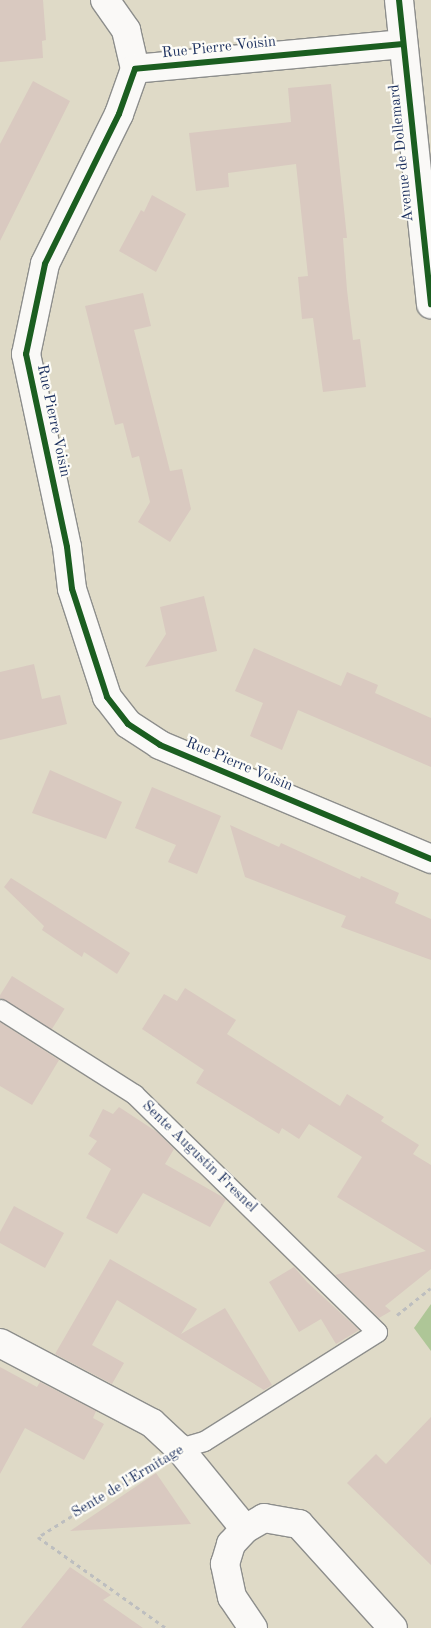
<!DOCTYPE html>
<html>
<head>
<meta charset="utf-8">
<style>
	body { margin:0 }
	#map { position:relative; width:431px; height:1628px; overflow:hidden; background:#dfdac7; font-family:"Old Standard TT",serif }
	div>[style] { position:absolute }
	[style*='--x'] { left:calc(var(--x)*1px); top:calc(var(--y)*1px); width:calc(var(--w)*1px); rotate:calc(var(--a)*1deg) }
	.forest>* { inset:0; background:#aec697 }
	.building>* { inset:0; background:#d9c9c0; transform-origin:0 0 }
	.path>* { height:3px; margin-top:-1.5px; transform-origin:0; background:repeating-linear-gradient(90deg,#bdbebf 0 4px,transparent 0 8px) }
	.roads { filter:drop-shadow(1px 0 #8d8e8c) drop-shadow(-1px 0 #8d8e8c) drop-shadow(0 1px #8d8e8c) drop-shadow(0 -1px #8d8e8c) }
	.service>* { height:19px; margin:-9.5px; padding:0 9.5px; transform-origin:9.5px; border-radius:9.5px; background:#faf9f7 }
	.minor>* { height:28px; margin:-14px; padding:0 14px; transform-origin:14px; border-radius:14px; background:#faf9f7 }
	.cycleway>* { height:6px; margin:-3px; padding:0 3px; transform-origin:3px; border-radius:3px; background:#1b5e20 }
	span { translate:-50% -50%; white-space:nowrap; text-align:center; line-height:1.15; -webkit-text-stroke:4.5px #fdfcf7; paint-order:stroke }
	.street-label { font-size:15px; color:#1b2f5e }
</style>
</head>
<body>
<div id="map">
	<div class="forest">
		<div style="clip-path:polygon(431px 1304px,431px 1351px,414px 1328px)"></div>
	</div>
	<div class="building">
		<div style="clip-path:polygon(0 0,43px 0,46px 40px,42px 41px,43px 58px,0 62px)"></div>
		<div style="clip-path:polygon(33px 81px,70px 101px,0 241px,0 144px)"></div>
		<div style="clip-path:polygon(331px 84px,347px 238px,343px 238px,347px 290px,353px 340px,360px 339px,366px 387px,323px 392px,313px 318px,302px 319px,298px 277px,308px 276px,296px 164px,228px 173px,229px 187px,196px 191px,189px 133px,291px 122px,288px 88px)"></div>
		<div style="clip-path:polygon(152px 195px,186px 214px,156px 272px,119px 251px,141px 210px,144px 212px)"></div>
		<div style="clip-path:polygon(143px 293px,151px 326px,134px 330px,170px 471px,182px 469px,191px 509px,170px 542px,138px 522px,150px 502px,139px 456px,132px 458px,123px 423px,115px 425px,85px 306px)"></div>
		<div style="clip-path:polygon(204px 596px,217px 651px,145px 667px,166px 634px,160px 607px)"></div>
		<div style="clip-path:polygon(254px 648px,341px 686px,347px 672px,378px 685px,375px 693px,431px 718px,431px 767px,298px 710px,282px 750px,250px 736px,263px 703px,235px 691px)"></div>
		<div style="clip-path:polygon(34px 664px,42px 699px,60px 695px,67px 724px,0 740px,0 672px)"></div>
		<div style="clip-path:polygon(50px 770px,122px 802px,106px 839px,32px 813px)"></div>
		<div style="clip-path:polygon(152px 787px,221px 816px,197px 874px,168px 862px,176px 845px,135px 828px)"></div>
		<div style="clip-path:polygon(230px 825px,279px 847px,281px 843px,360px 879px,361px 876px,399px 893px,395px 903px,431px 919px,431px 960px,341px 927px,346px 916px,245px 877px)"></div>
		<div style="clip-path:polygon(11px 878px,130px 953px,117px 974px,84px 952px,82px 957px,42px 930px,44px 926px,4px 887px)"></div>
		<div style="left:12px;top:976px;width:62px;height:25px;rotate:32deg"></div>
		<div style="clip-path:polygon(185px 988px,236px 1020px,227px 1034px,340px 1106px,347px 1094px,384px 1117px,381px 1121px,419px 1145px,413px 1154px,431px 1165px,431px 1269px,385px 1306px,391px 1311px,379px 1318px,335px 1275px,426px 1251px,337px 1197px,362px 1157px,309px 1124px,299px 1139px,282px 1128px,279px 1134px,196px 1083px,204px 1070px,142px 1029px,164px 994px,177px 1001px)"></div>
		<div style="clip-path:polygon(0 1022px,59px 1060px,32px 1105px,0 1086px)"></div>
		<div style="clip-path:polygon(119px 1107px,157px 1132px,174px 1149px,165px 1164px,226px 1199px,210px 1227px,143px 1193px,117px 1234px,86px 1218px,111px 1169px,88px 1154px,97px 1141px,89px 1136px,103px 1109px,113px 1114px)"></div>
		<div style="clip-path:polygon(14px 1206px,64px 1233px,45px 1268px,0 1243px,0 1232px)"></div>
		<div style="clip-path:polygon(110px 1259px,197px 1309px,181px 1334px,225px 1308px,272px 1385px,264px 1390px,117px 1300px,92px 1345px,124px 1363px,112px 1384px,55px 1354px)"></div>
		<div style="clip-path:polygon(294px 1267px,307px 1282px,359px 1330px,336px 1344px,321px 1319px,299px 1332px,269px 1282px)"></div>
		<div style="clip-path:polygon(0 1367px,37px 1387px,40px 1382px,96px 1411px,93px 1418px,104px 1424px,84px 1460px,25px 1428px,0 1474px)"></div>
		<div style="clip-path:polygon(431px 1417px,431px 1565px,347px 1483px,376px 1454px,386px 1464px)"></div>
		<div style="clip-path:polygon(156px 1473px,191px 1524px,70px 1531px)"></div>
		<div style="clip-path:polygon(70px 1567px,111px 1595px,103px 1600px,143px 1628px,21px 1628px)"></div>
	</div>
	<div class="path">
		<div style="--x:397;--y:1315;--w:43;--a:-38.5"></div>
		<div style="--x:153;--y:1465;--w:136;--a:147.9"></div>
		<div style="--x:38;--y:1537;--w:157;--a:35.4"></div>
	</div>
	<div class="roads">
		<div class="service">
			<div style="--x:0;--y:1009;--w:159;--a:32.4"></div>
			<div style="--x:134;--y:1094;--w:340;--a:44.4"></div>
			<div style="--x:377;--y:1332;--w:204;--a:147.8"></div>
			<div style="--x:204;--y:1441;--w:26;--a:164"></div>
		</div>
		<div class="minor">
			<div style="--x:105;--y:0;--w:37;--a:55"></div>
			<div style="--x:126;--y:30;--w:40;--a:77"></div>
			<div style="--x:399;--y:0;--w:306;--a:84"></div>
			<div style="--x:403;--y:44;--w:269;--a:174.7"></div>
			<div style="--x:135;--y:69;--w:48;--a:109.6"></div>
			<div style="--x:119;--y:114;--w:167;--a:116.3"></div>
			<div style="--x:45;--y:264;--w:92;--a:101.9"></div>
			<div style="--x:26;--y:354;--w:197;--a:78"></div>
			<div style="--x:67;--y:547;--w:42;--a:83.2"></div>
			<div style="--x:72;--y:589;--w:114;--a:72"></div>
			<div style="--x:107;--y:697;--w:34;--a:52"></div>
			<div style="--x:128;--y:724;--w:38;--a:33"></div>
			<div style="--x:160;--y:745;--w:294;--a:22.8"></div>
			<div style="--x:0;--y:1343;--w:172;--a:27.8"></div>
			<div style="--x:152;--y:1423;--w:37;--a:43"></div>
			<div style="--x:179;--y:1448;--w:104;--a:50.8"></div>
			<div style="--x:253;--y:1628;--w:37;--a:-124"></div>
			<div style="--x:232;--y:1597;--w:34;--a:-102"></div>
			<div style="--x:225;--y:1564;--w:21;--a:-73"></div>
			<div style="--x:231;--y:1544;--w:21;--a:-47"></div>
			<div style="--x:245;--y:1529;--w:22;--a:-30"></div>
			<div style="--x:264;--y:1518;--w:36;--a:10"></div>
			<div style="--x:299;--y:1524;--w:140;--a:47.9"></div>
		</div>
	</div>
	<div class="cycleway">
		<div style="--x:399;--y:0;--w:306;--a:84"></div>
		<div style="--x:403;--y:44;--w:269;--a:174.7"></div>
		<div style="--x:135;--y:69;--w:48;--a:109.6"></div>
		<div style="--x:119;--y:114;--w:167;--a:116.3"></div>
		<div style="--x:45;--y:264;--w:92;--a:101.9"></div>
		<div style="--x:26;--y:354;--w:197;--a:78"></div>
		<div style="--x:67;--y:547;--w:42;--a:83.2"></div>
		<div style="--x:72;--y:589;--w:114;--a:72"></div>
		<div style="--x:107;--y:697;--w:34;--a:52"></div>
		<div style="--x:128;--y:724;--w:38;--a:33"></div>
		<div style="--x:160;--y:745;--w:294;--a:22.8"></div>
	</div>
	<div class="street-label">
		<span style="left:219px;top:48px;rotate:-6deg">Rue Pierre Voisin</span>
		<span style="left:402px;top:153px;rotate:-96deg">Avenue de Dollemard</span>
		<span style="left:53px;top:421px;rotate:78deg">Rue Pierre Voisin</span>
		<span style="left:239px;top:765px;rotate:23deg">Rue Pierre Voisin</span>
		<span style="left:199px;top:1157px;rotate:44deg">Sente Augustin Fresnel</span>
		<span style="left:128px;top:1482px;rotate:-31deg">Sente de l'Ermitage</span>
	</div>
</div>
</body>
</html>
